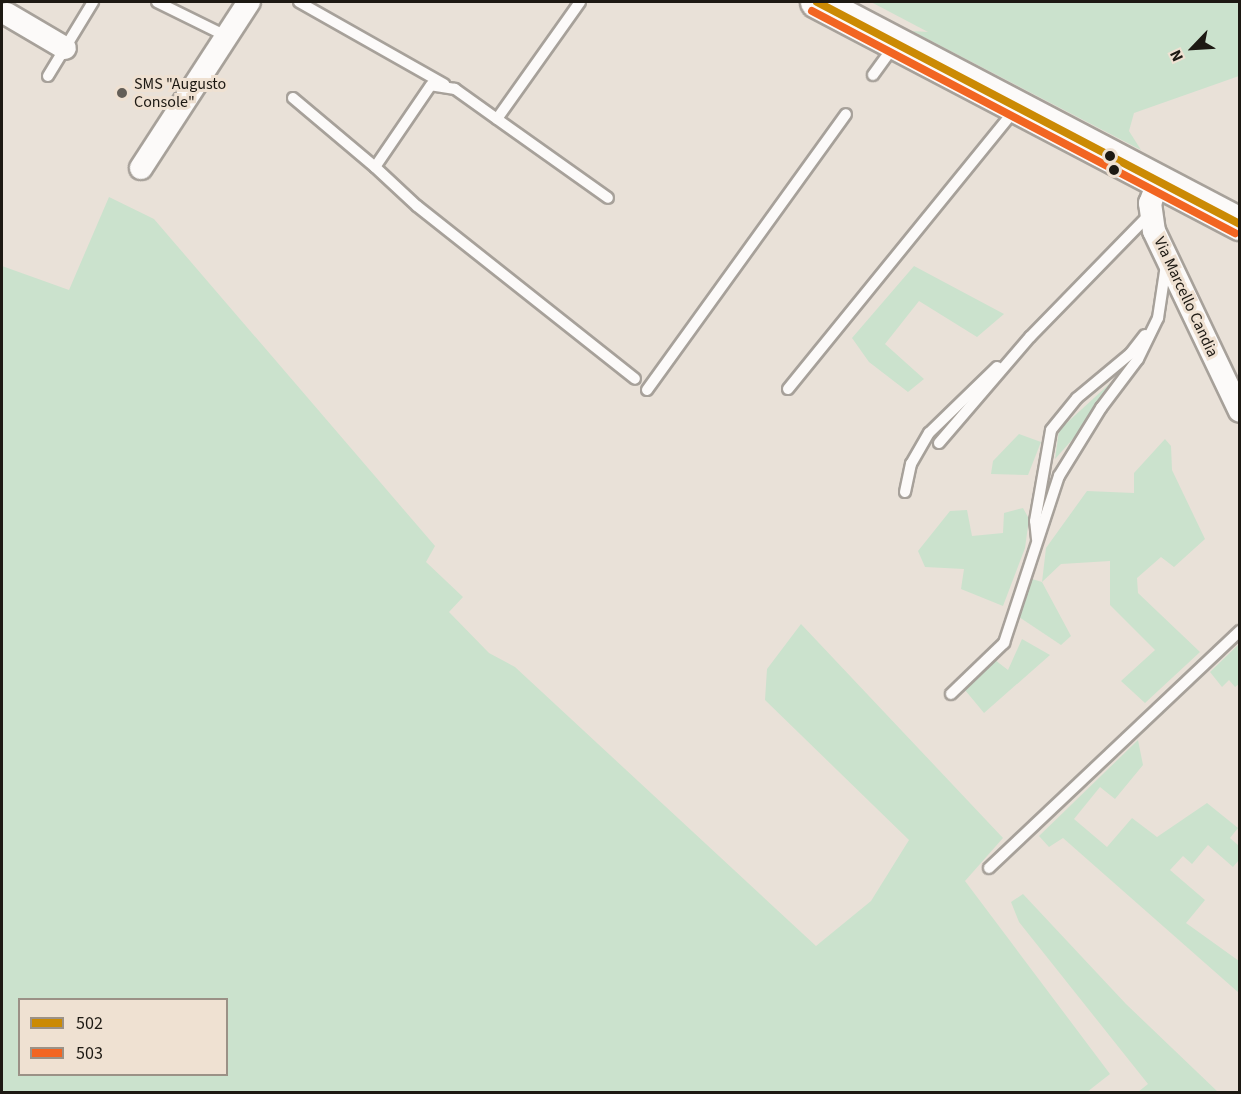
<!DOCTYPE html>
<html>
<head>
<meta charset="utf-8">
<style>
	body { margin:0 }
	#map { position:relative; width:1241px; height:1094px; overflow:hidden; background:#e9e1d8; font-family:"Source Sans 3",sans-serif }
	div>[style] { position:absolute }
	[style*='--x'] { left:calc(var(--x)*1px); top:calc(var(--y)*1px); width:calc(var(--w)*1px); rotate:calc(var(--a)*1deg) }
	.green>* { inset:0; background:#cbe2cd }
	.roads { filter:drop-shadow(2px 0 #a7a19a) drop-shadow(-2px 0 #a7a19a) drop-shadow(0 2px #a7a19a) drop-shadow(0 -2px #a7a19a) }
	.lane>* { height:10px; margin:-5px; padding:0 5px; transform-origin:5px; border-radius:5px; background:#fcfaf9 }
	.street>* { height:22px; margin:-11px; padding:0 11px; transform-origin:11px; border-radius:11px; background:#fcfaf9 }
	.secondary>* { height:32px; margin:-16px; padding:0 16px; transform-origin:16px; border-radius:16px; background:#fcfaf9 }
	.bus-1>* { height:8px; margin:-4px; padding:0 4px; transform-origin:4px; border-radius:4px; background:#cb8a04 }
	.bus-2>* { height:8px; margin:-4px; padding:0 4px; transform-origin:4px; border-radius:4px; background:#f26522 }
	.dots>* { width:16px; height:16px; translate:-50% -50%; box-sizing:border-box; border:3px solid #efe1d2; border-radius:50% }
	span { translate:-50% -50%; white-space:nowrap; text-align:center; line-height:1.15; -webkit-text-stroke:6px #efe1d2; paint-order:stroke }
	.poi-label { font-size:16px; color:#1d1913 }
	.left { translate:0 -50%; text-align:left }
	.street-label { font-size:16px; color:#1d1913 }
	.frame { position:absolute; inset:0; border:3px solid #1d1913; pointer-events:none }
	.legend { position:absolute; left:18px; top:998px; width:210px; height:78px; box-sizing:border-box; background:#efe1d2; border:2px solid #9b9186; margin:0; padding:8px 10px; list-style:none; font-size:18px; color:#1d1913 }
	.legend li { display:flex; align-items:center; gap:12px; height:30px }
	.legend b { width:30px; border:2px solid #9b9186 }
	.north { position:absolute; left:1163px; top:18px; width:60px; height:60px; -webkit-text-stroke:4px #efe1d2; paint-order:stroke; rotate:245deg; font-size:16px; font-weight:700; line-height:24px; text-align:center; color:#1d1913 }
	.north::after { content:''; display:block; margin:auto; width:21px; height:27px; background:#1d1913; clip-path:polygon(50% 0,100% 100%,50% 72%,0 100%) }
</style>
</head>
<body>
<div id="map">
	<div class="green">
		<div style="clip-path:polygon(871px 2px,1239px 2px,1239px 76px,1134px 113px,1129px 131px,1141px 150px,912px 31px,928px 32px)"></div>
		<div style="clip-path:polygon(evenodd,109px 197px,154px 219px,435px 546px,426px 562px,463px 597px,449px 612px,489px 653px,515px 667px,816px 946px,871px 901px,909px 840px,765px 700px,767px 669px,801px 624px,1003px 838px,965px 881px,1110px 1074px,1087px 1092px,2px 1092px,2px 266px,69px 290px,109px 197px,20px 1000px,226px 1000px,226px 1074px,20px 1074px,20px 1000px)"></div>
		<div style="clip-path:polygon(914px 266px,1004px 314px,977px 337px,919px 301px,885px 344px,924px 379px,908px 392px,869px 362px,852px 338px)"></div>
		<div style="clip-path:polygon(1118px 376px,1080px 431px,1055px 459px,1059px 430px)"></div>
		<div style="clip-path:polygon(1019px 434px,1041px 442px,1028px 475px,991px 474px,993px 461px)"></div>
		<div style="clip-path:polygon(1165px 439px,1171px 446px,1172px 470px,1205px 539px,1174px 567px,1161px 557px,1137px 578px,1138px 593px,1200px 652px,1145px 703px,1121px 681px,1155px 650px,1110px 605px,1110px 561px,1061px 564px,1042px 582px,1071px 636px,1061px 645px,1019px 617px,1032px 579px,1042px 582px,1046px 548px,1087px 491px,1134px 493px,1134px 473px)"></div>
		<div style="clip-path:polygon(1023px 508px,1029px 519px,1025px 548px,1003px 606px,961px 589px,964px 569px,925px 567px,918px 551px,950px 511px,967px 510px,972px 536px,1003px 533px,1004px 513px)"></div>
		<div style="clip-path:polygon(1022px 639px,1050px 655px,984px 713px,965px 690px,995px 660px,1008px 670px)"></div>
		<div style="clip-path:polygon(1239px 644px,1239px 684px,1235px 687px,1229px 680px,1222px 687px,1210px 672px)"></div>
		<div style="clip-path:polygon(1138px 740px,1143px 765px,1115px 799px,1100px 787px,1074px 819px,1107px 847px,1132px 818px,1157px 837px,1207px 803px,1238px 828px,1230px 838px,1239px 846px,1239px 860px,1233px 867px,1208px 845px,1192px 864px,1183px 856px,1170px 870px,1205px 900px,1186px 923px,1239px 961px,1239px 993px,1063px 838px,1049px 847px,1039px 836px)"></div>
		<div style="clip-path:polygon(1023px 894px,1126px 1004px,1218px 1092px,1138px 1092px,1148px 1084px,1019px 922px,1011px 902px)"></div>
	</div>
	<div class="roads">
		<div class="lane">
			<div style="--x:157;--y:2;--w:77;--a:26.2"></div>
			<div style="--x:299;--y:2;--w:167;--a:29.5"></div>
			<div style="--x:580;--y:2;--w:143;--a:125.4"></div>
			<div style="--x:497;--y:119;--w:52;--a:-144.5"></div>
			<div style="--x:455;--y:89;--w:24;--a:-171"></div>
			<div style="--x:431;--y:85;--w:99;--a:124.3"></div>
			<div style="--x:375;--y:167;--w:57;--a:42.9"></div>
			<div style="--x:417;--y:206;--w:278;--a:38.4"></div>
			<div style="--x:873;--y:75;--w:37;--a:-54"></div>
			<div style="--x:48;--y:76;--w:87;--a:-58.7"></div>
			<div style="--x:293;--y:98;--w:107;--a:40.1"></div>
			<div style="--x:497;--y:119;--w:136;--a:35.4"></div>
			<div style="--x:788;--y:389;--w:362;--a:-50.9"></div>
			<div style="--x:647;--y:390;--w:340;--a:-54.2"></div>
			<div style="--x:939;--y:443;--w:140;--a:-49.4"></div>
			<div style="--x:1030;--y:337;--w:170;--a:-45.7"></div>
			<div style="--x:905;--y:492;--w:29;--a:-78"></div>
			<div style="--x:911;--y:464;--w:36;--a:-60"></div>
			<div style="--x:929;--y:433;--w:95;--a:-44.1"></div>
			<div style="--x:1037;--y:539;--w:18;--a:-96"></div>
			<div style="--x:1035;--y:521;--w:92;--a:-80"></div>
			<div style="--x:1051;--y:430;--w:41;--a:-50.9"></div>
			<div style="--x:1077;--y:398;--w:69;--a:-39.7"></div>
			<div style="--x:1130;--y:354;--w:24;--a:-52"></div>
			<div style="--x:951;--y:694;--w:74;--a:-43.9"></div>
			<div style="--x:1004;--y:643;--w:176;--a:-71.8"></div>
			<div style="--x:1059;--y:476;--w:80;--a:-58.3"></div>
			<div style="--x:1101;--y:408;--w:61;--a:-52.9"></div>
			<div style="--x:1138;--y:359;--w:46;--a:-64"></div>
			<div style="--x:1158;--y:318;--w:54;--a:-81.4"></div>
			<div style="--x:989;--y:868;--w:345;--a:-43.4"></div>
		</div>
		<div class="street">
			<div style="--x:7;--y:14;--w:67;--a:30.4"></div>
			<div style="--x:141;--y:168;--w:198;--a:-57"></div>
			<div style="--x:1159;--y:180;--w:25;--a:111"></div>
			<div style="--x:1150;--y:203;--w:28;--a:82"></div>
			<div style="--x:1154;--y:231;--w:199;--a:64.5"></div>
		</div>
		<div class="secondary">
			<div style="--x:817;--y:2;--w:478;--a:27.7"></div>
		</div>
	</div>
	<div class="bus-1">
		<div style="--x:817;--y:2;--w:478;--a:27.7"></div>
	</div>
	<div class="bus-2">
		<div style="--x:812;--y:11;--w:478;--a:27.7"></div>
	</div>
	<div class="dots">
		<div style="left:122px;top:93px;background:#645f58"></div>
		<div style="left:1110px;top:156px;background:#1d1913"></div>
		<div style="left:1114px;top:170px;background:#1d1913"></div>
	</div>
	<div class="poi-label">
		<span class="left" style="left:134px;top:93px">SMS "Augusto<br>Console"</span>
	</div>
	<div class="street-label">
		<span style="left:1186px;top:297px;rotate:65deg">Via Marcello Candia</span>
	</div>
	<div class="frame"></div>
	<ul class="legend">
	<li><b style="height:8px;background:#cb8a04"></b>502</li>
	<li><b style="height:8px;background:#f26522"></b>503</li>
	</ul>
	<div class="north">N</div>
</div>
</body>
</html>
